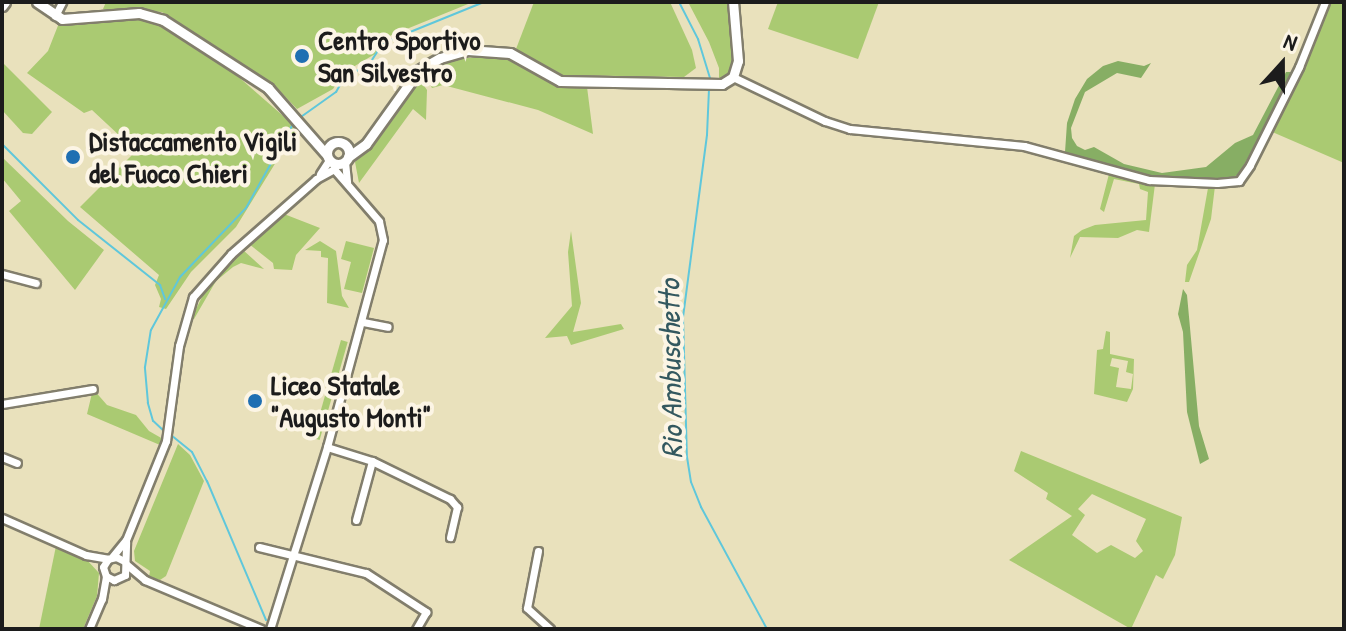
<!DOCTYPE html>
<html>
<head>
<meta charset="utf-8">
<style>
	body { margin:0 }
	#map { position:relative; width:1346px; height:631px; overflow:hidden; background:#e9e1bc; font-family:"Patrick Hand",sans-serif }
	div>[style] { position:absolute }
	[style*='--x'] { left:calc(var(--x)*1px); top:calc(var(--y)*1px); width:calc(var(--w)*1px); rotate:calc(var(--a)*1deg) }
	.green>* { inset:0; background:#aaca72; transform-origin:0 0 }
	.forest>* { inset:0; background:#87ae64 }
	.stream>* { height:2px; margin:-1px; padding:0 1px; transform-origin:1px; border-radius:1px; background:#5fc7db }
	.roads { filter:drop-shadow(2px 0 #827e6c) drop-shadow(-2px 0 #827e6c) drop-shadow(0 2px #827e6c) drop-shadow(0 -2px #827e6c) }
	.minor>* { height:7px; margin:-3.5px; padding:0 3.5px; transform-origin:3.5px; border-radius:3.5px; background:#fff }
	.tertiary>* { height:9px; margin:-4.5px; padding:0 4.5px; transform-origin:4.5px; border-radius:4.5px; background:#fff }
	.tertiary>.ring { margin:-4.5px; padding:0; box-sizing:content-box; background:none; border:9px solid #fff; border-radius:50% }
	.dots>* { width:22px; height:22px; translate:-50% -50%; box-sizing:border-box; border:4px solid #fcf5e5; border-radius:50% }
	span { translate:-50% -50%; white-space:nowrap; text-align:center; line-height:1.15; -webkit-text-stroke:8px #fcf5e5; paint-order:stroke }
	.poi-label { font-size:28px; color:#1c1c1c; font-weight:700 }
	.left { translate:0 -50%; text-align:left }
	.water-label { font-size:30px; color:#33585f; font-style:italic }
	.frame { position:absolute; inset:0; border:4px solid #1c1c1c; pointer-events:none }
	.north { position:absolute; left:1242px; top:24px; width:80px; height:80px; -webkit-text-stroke:6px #fcf5e5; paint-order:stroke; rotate:21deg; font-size:22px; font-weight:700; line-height:32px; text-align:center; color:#1c1c1c }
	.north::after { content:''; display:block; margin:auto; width:28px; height:36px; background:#1c1c1c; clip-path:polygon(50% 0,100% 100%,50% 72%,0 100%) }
</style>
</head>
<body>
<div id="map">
	<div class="green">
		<div style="clip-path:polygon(106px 2px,473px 2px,382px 39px,375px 54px,343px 73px,333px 89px,297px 109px,275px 86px,162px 12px,103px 9px)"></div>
		<div style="clip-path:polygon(534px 2px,670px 2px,692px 50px,696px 68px,684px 77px,557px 75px,516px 49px)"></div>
		<div style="clip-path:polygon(688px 2px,730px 2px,735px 60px,730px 73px,719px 81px,719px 68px,709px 42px)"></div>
		<div style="clip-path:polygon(778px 2px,879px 2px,858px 59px,768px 29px)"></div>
		<div style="clip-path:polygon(1327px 2px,1344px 2px,1344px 163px,1270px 131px)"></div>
		<div style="clip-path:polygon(140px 17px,159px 21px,202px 46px,200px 52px,233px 72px,297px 128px,236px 227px,191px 272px,166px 309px,159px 307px,161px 299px,155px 285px,159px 275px,80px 207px,136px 151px,92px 110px,84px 113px,27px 73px,48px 51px,59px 23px)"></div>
		<div style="clip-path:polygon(493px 55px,509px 57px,555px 86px,587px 87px,593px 134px,538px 110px,443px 85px,432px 88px,423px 73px,442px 61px)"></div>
		<div style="clip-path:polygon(2px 62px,52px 112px,32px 134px,23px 133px,2px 110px)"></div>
		<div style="clip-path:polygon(418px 77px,427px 90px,426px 120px,413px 109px,359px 183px,355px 162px)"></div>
		<div style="clip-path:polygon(2px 157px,68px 221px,104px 250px,75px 290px,9px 211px,21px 201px,2px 178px)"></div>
		<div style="clip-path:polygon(1109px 174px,1155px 184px,1149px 232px,1137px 230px,1118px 238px,1080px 237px,1070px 258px,1074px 236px,1082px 230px,1095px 225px,1146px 220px,1148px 192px,1140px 189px,1139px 184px,1114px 179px,1104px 212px,1100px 209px)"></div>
		<div style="clip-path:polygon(1215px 186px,1211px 219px,1189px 282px,1185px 282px,1187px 265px,1197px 250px,1208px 188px)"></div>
		<div style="clip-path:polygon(284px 214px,320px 228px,296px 255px,292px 270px,274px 269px,273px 263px,249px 244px)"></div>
		<div style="clip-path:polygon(571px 231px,581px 303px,573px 332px,621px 324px,624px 329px,571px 345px,567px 336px,545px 338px,572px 306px,568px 252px)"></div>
		<div style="clip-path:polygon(320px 241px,336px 251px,342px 296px,349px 308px,327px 303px,328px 258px,321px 257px,321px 251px,305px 250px)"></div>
		<div style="clip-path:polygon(346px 241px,374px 248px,362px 293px,344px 289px,351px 262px,341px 259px)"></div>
		<div style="clip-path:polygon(243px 250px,264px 269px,241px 263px,233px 267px,216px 281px,194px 319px,191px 319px,209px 283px)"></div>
		<div style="clip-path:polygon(evenodd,1106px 331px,1110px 332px,1110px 354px,1134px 359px,1133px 389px,1127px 402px,1094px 394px,1097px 350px,1103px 349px,1106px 331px,1112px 358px,1128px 361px,1126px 372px,1133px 374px,1131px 389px,1116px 387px,1119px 368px,1110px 366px,1112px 358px)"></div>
		<div style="left:341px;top:340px;width:7px;height:102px;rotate:16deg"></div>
		<div style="clip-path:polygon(93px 389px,107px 405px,136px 415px,149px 431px,163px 439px,160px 445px,87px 414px)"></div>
		<div style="left:283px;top:411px;width:29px;height:18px;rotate:6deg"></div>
		<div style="clip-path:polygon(178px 444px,190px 455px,204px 481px,166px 576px,160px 580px,149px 577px,150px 571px,135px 561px,134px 551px)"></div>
		<div style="clip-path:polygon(evenodd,1021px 451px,1182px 517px,1175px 555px,1163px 579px,1156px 575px,1131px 629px,1009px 560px,1072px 516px,1046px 499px,1048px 493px,1014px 471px,1021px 451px,1092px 494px,1146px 519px,1136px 541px,1143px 551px,1135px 558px,1111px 545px,1097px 553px,1072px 535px,1085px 515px,1078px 509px,1092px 494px)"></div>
		<div style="clip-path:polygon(56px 546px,87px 560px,99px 573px,97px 596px,83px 629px,39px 629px)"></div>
	</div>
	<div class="forest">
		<div style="clip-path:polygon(1118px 61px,1144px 66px,1151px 63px,1141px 78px,1117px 73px,1085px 92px,1071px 128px,1072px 138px,1077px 146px,1085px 150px,1094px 147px,1124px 164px,1162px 173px,1206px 167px,1235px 143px,1253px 135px,1286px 72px,1293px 72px,1240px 173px,1231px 179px,1157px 178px,1065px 152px,1067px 123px,1075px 99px,1087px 79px,1103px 66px)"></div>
		<div style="clip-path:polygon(1183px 289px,1187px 295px,1199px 426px,1209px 459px,1200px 464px,1187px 412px,1183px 332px,1178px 314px)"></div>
	</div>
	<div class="stream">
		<div style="--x:679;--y:2;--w:42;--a:62.8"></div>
		<div style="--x:698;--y:39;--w:41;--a:72.9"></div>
		<div style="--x:709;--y:89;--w:46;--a:92.5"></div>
		<div style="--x:707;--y:135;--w:184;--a:97.5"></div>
		<div style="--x:683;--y:317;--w:140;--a:88.4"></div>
		<div style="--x:687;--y:457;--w:25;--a:81"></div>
		<div style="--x:691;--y:482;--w:27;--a:68"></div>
		<div style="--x:701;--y:507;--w:139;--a:61.6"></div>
		<div style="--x:298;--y:119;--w:47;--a:-35.4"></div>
		<div style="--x:336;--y:92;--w:20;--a:-60"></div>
		<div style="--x:346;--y:75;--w:24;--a:-22"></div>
		<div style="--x:368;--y:66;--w:27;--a:-57"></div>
		<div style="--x:383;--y:43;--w:109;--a:-22.1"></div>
		<div style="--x:2;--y:144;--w:107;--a:45"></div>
		<div style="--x:78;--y:220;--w:105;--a:38.4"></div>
		<div style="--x:160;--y:285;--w:15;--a:70"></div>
		<div style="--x:165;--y:432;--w:16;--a:-137"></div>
		<div style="--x:153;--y:421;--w:19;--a:-106"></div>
		<div style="--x:148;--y:403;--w:36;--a:-95"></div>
		<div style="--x:145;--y:367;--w:37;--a:-81"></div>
		<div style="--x:151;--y:330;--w:60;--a:-61.3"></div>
		<div style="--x:180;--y:277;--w:95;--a:-46.3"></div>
		<div style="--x:246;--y:208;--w:96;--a:-60.8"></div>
		<div style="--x:171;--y:435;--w:27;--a:39"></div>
		<div style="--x:192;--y:452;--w:33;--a:63"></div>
		<div style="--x:207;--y:481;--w:151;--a:67"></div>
	</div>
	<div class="roads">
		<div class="minor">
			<div style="--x:55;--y:16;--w:16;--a:-63"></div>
			<div style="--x:733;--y:77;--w:102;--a:25.6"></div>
			<div style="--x:825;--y:121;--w:26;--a:18"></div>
			<div style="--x:850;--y:129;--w:175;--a:5.6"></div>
			<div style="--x:1024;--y:146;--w:130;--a:15.2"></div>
			<div style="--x:1149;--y:180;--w:68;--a:2.5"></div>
			<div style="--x:1217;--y:183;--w:22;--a:-5"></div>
			<div style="--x:1239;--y:181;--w:19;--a:-55"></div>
			<div style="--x:1250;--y:165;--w:110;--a:-63.4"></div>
			<div style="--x:1299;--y:67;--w:70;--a:-68.2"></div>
			<div style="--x:345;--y:162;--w:20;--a:84"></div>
			<div style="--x:320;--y:174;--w:17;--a:-57"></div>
			<div style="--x:2;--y:274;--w:35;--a:15"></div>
			<div style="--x:363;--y:322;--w:25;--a:11"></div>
			<div style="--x:2;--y:404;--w:92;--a:-9.4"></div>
			<div style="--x:327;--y:447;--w:47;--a:17.3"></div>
			<div style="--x:372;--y:461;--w:87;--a:26"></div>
			<div style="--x:450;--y:499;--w:11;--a:49"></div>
			<div style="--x:457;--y:507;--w:31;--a:103"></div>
			<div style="--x:2;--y:457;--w:16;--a:22"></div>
			<div style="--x:2;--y:518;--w:92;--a:23.8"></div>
			<div style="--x:86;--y:555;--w:22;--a:10"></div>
			<div style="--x:356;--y:520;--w:61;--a:-74.8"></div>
			<div style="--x:259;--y:547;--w:110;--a:13.7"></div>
			<div style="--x:366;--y:573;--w:72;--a:33"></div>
			<div style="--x:426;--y:612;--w:20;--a:120"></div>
			<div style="--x:538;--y:551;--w:58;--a:100.9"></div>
			<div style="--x:527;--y:608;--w:31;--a:42"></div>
			<div style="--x:112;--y:557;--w:22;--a:-51"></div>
			<div style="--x:126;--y:540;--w:107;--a:-68"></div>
			<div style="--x:166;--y:441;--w:96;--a:-82.2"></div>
			<div style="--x:179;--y:346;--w:51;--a:-74.1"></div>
			<div style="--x:193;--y:297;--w:57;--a:-48.5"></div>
			<div style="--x:231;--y:254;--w:113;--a:-41.4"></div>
			<div style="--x:316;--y:179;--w:21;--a:-29"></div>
			<div style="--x:334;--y:169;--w:5;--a:-79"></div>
			<div style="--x:124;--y:561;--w:9;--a:-153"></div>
			<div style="--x:116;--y:557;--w:8;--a:166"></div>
			<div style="--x:108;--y:559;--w:9;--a:122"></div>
			<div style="--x:103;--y:567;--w:9;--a:72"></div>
			<div style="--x:106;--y:576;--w:9;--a:27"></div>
			<div style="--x:114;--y:580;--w:12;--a:-24"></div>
			<div style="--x:125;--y:575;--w:33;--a:-88"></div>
			<div style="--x:126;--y:564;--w:25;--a:40"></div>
			<div style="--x:145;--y:580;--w:126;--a:22.9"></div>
			<div style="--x:89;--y:629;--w:33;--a:-67"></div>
			<div style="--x:102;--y:599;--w:23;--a:-80"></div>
			<div style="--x:270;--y:629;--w:191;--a:-72.6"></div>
			<div style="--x:327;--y:447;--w:214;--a:-74.9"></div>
			<div style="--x:383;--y:240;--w:19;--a:-102"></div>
			<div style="--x:379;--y:221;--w:69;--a:-130.9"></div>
		</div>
		<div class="tertiary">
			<div style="--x:37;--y:2;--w:30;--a:34"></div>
			<div style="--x:62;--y:19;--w:77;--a:-4.5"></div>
			<div style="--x:139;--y:13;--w:25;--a:16"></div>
			<div style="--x:163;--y:20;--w:125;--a:32.9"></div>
			<div style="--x:268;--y:88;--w:88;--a:48.7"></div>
			<div style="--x:2;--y:6;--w:5;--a:-53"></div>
			<div class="ring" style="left:327px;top:142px;width:13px;height:13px"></div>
			<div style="--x:348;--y:157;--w:22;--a:-36"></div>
			<div style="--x:366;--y:144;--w:91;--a:-54.4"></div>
			<div style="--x:419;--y:70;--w:24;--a:-30"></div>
			<div style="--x:440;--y:58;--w:29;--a:-16"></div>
			<div style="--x:468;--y:50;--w:42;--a:4.1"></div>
			<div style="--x:510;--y:53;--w:57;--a:29.2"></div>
			<div style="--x:560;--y:81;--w:162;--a:1.1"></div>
			<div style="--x:722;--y:84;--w:13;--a:-32"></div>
			<div style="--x:733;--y:77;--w:17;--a:-73"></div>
			<div style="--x:738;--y:61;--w:59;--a:-94.8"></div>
		</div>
	</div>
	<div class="dots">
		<div style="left:302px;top:56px;background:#1f6fb2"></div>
		<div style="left:73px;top:157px;background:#1f6fb2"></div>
		<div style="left:255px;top:401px;background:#1f6fb2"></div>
	</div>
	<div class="poi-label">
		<span class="left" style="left:318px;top:56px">Centro Sportivo<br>San Silvestro</span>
		<span class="left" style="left:89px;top:157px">Distaccamento Vigili<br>del Fuoco Chieri</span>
		<span class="left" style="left:271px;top:401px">Liceo Statale<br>"Augusto Monti"</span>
	</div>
	<div class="water-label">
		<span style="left:670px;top:369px;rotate:-91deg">Rio Ambuschetto</span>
	</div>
	<div class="frame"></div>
	<div class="north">N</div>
</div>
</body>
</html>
